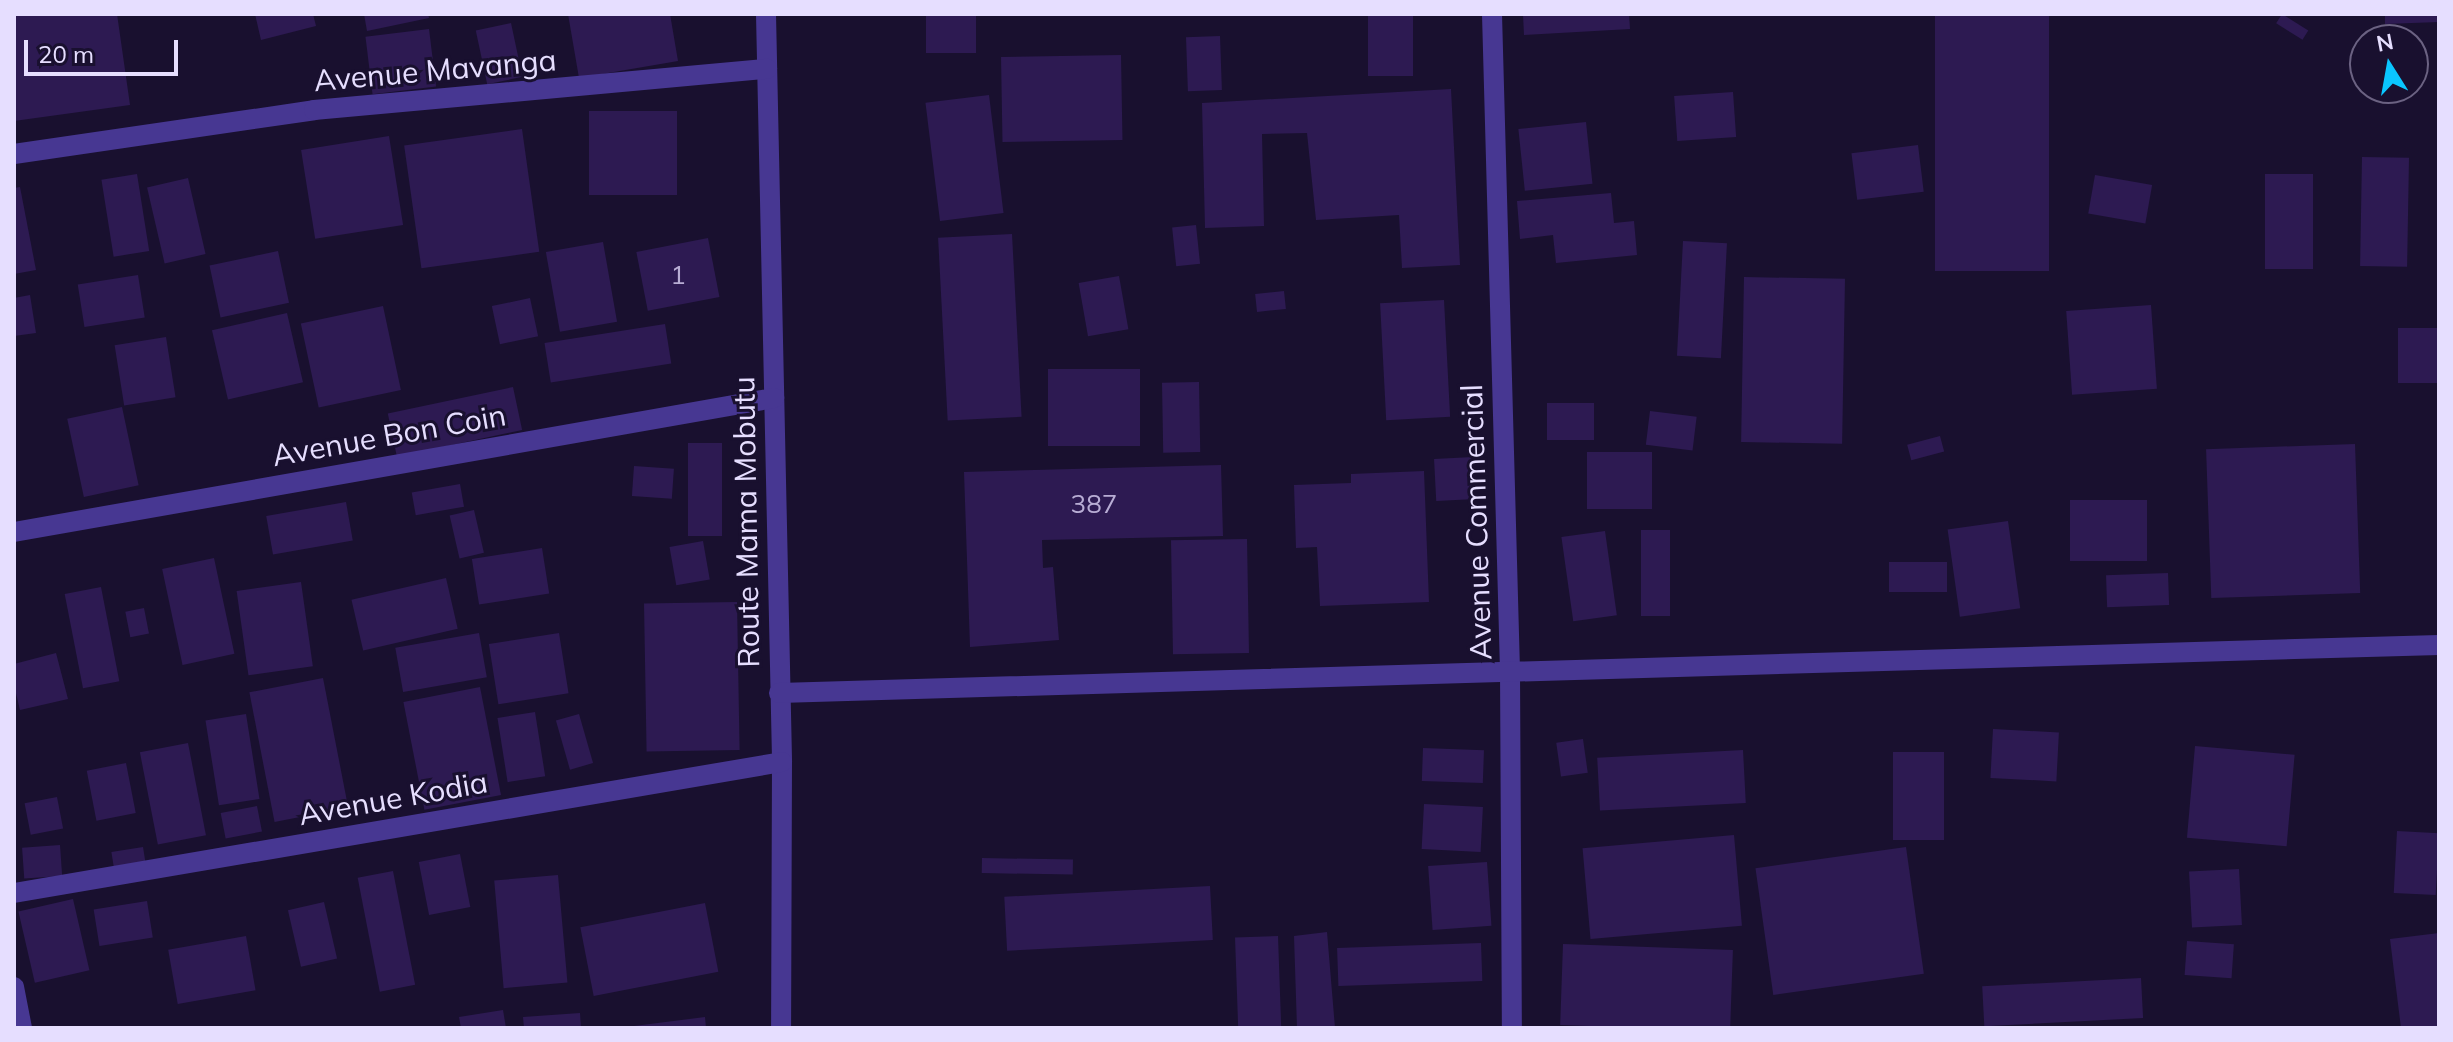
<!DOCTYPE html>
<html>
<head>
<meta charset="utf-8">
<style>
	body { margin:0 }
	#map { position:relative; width:2453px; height:1042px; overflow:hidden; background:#19102f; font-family:Mulish,sans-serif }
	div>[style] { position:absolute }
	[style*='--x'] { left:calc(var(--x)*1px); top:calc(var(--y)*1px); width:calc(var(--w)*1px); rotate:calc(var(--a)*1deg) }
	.building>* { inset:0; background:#2d1a52; transform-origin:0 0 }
	.minor>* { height:20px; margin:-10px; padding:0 10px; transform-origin:10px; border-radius:10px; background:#473792 }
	span { translate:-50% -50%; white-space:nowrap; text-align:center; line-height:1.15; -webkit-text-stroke:6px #19102f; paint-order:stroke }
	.number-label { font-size:26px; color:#b8add4 }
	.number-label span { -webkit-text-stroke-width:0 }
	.street-label { font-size:30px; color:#e6deff }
	.frame { position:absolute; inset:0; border:16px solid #e6deff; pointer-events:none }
	.north { position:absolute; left:2349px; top:24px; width:80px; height:80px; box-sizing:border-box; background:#19102f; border:2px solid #6b6282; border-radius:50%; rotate:349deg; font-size:22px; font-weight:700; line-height:32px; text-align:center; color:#e6deff }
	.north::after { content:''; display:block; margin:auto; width:28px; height:36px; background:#0ac6ff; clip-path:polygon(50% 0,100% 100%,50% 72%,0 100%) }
	.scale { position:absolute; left:24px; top:40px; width:154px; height:36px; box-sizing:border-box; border:4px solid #e6deff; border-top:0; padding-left:10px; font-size:24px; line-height:28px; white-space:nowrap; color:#e6deff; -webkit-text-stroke:6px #19102f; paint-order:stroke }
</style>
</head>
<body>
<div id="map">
	<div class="building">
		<div style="clip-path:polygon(117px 14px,130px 105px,14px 121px,14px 15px)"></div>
		<div style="clip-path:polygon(255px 14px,313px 14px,316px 26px,261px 40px)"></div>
		<div style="clip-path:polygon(364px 14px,428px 14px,429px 18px,367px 31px)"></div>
		<div style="clip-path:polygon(568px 14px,670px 14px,678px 61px,579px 78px)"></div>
		<div style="left:926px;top:14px;width:50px;height:39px"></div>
		<div style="left:1368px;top:14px;width:45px;height:62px"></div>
		<div style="clip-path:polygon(1523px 14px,1629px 14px,1630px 29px,1524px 35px)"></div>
		<div style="left:1935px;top:14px;width:114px;height:257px"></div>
		<div style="left:2282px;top:14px;width:31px;height:11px;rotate:32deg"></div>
		<div style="clip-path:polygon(2385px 14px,2439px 14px,2439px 22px,2385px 24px)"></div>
		<div style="left:511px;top:23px;width:55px;height:36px;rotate:78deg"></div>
		<div style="left:429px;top:29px;width:58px;height:64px;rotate:83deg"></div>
		<div style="left:1220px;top:36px;width:54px;height:34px;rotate:88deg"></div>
		<div style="left:1121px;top:55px;width:85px;height:120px;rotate:89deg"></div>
		<div style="clip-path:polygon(1451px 89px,1460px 265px,1402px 268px,1399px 215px,1316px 220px,1307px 133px,1262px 134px,1264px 226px,1205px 228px,1202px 103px)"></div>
		<div style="left:1733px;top:92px;width:45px;height:59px;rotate:86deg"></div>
		<div style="left:989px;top:95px;width:119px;height:64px;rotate:83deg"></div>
		<div style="left:589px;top:111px;width:88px;height:84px"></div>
		<div style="left:1586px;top:122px;width:62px;height:68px;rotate:84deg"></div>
		<div style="left:522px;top:129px;width:124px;height:119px;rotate:82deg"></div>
		<div style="left:389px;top:136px;width:90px;height:89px;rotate:81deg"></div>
		<div style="left:1918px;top:145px;width:47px;height:67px;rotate:83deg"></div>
		<div style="left:2362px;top:157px;width:47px;height:109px;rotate:1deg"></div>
		<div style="left:137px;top:174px;width:78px;height:36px;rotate:81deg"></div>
		<div style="left:2265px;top:174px;width:48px;height:95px"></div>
		<div style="left:2095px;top:175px;width:58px;height:39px;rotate:10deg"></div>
		<div style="left:188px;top:178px;width:78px;height:42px;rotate:77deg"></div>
		<div style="clip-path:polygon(20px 187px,36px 270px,14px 274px,14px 188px)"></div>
		<div style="clip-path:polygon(1611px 193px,1614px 223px,1634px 221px,1637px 255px,1556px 263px,1553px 235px,1520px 239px,1517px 201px)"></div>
		<div style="left:1196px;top:225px;width:39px;height:24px;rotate:84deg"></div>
		<div style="left:1012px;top:234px;width:183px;height:74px;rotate:87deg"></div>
		<div style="left:708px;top:238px;width:60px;height:73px;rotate:79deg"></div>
		<div style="left:1683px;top:241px;width:44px;height:115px;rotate:3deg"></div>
		<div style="left:603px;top:242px;width:81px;height:58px;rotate:80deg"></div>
		<div style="left:278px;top:251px;width:53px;height:70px;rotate:78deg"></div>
		<div style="left:138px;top:275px;width:43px;height:61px;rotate:81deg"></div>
		<div style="left:1119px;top:276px;width:54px;height:41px;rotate:80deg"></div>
		<div style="left:1744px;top:277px;width:101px;height:165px;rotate:1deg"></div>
		<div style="left:1284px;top:291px;width:18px;height:29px;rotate:84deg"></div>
		<div style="clip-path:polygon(30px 295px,36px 333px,14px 336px,14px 298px)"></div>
		<div style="left:530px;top:298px;width:39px;height:39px;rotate:78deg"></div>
		<div style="left:1444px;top:300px;width:117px;height:64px;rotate:87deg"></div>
		<div style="left:2151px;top:305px;width:84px;height:85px;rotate:86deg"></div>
		<div style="left:383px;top:306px;width:86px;height:84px;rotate:78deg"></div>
		<div style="left:287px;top:313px;width:71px;height:77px;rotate:77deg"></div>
		<div style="left:665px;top:324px;width:40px;height:122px;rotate:81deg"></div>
		<div style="left:2439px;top:328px;width:55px;height:41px;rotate:90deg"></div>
		<div style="left:166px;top:337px;width:61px;height:52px;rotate:81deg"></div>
		<div style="left:1048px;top:369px;width:92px;height:77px"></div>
		<div style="left:1199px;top:382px;width:70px;height:37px;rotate:89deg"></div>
		<div style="left:513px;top:387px;width:44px;height:128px;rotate:78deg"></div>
		<div style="left:1547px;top:403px;width:47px;height:37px"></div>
		<div style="left:122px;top:407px;width:80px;height:56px;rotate:78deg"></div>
		<div style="left:1650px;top:411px;width:47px;height:34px;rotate:7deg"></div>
		<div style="left:1940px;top:436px;width:16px;height:34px;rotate:75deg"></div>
		<div style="left:688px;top:443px;width:34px;height:93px"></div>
		<div style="left:2355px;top:444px;width:149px;height:149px;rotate:88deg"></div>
		<div style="left:1587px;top:452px;width:65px;height:57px"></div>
		<div style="left:1473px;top:457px;width:42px;height:39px;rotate:87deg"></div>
		<div style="clip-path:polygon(1221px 465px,1223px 536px,1042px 540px,1043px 568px,1053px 567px,1059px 640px,970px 647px,964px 472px)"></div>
		<div style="left:634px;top:466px;width:40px;height:30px;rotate:4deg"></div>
		<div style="clip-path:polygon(1424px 471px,1429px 602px,1320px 606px,1317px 547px,1296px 548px,1294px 485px,1351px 483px,1351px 474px)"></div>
		<div style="left:460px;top:484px;width:23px;height:49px;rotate:80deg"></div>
		<div style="left:2147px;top:500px;width:61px;height:77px;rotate:90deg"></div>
		<div style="left:346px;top:502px;width:39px;height:81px;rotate:80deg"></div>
		<div style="left:474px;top:510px;width:44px;height:25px;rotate:77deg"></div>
		<div style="left:2008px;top:521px;width:88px;height:61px;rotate:82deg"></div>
		<div style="left:1641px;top:530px;width:29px;height:86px"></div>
		<div style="left:1605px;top:531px;width:85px;height:44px;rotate:82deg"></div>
		<div style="left:1247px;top:539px;width:114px;height:76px;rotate:89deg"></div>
		<div style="left:703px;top:541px;width:39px;height:34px;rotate:80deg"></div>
		<div style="left:542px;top:548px;width:46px;height:71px;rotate:81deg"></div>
		<div style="left:214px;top:558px;width:98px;height:53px;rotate:78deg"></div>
		<div style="left:1947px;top:562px;width:30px;height:58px;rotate:90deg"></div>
		<div style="left:2168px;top:573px;width:32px;height:62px;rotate:88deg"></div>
		<div style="left:446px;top:578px;width:52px;height:97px;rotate:77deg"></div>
		<div style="left:301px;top:582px;width:85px;height:65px;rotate:82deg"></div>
		<div style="left:101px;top:587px;width:96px;height:37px;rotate:79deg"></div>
		<div style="left:737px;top:602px;width:148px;height:93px;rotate:89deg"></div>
		<div style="left:144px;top:608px;width:26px;height:19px;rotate:79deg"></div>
		<div style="left:479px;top:633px;width:45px;height:85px;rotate:80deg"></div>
		<div style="left:559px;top:633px;width:61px;height:71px;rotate:81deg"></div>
		<div style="clip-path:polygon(56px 653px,68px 699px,20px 710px,14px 685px,14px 664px)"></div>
		<div style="left:323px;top:678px;width:132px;height:75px;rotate:79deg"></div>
		<div style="left:480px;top:687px;width:110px;height:78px;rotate:79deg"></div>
		<div style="left:535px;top:712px;width:65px;height:38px;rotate:81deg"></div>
		<div style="left:246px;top:714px;width:86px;height:41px;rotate:81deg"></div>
		<div style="left:579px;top:714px;width:51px;height:24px;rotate:74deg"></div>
		<div style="left:1993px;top:729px;width:66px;height:49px;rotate:3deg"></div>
		<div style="left:1583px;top:739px;width:34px;height:27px;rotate:82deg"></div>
		<div style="left:188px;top:743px;width:94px;height:49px;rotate:79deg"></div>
		<div style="left:2195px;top:746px;width:100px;height:92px;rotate:5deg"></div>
		<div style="left:1423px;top:748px;width:61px;height:33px;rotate:2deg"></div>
		<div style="left:1743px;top:750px;width:53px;height:146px;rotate:87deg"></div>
		<div style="left:1944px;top:752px;width:88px;height:51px;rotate:90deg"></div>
		<div style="left:126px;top:763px;width:51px;height:40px;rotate:79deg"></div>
		<div style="left:57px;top:797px;width:32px;height:33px;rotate:79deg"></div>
		<div style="left:1424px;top:804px;width:59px;height:45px;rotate:3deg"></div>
		<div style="left:257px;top:806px;width:26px;height:37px;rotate:79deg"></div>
		<div style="left:2397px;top:831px;width:42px;height:62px;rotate:3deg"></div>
		<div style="left:1734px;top:835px;width:91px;height:152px;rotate:85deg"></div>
		<div style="left:60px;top:845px;width:31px;height:38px;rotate:86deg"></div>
		<div style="left:143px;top:847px;width:20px;height:32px;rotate:81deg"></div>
		<div style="left:1906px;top:847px;width:128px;height:152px;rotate:82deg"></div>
		<div style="left:460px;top:854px;width:54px;height:42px;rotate:79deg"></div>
		<div style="left:982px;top:858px;width:91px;height:15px;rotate:1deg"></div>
		<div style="left:1487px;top:862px;width:64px;height:59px;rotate:86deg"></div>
		<div style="left:2239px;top:869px;width:56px;height:50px;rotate:87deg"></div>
		<div style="left:393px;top:871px;width:116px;height:36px;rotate:79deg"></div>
		<div style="left:558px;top:875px;width:108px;height:64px;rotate:85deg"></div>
		<div style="left:1210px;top:886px;width:54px;height:206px;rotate:87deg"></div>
		<div style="left:73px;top:899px;width:73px;height:56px;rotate:77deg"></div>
		<div style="left:147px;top:901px;width:37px;height:54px;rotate:81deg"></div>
		<div style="left:324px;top:902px;width:58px;height:37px;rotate:77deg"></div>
		<div style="left:705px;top:903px;width:70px;height:127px;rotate:79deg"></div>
		<div style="clip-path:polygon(1327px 932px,1335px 1028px,1297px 1028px,1294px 936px)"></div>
		<div style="clip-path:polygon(2439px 933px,2439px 1028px,2401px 1028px,2390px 939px)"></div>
		<div style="left:246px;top:936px;width:55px;height:79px;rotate:80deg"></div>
		<div style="left:1278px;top:936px;width:92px;height:43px;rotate:88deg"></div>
		<div style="left:2187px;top:941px;width:47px;height:34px;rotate:4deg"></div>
		<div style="left:1481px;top:943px;width:38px;height:144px;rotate:88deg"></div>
		<div style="left:1563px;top:944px;width:170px;height:81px;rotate:2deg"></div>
		<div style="left:2141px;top:978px;width:40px;height:159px;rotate:87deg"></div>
		<div style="clip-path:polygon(503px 1010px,506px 1028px,461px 1028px,459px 1017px)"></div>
		<div style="clip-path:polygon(580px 1013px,581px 1028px,524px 1028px,523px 1017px)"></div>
		<div style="clip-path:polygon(705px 1017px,706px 1028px,634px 1028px,634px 1026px)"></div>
	</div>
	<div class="minor">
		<div style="--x:766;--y:14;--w:748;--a:88.77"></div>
		<div style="--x:782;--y:762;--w:266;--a:90.2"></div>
		<div style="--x:1492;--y:14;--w:657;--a:88.43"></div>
		<div style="--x:1510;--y:671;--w:357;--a:89.7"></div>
		<div style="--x:14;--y:154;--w:303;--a:-8.3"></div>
		<div style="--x:314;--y:110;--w:455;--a:-5.2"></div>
		<div style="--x:14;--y:532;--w:772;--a:-10"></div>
		<div style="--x:779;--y:693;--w:1661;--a:-1.66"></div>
		<div style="--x:14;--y:893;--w:779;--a:-9.68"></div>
		<div style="--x:14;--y:987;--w:42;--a:79"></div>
	</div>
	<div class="number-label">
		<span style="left:678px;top:275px">1</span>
		<span style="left:1094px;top:504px">387</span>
	</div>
	<div class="street-label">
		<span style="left:435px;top:70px;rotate:-5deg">Avenue Mavanga</span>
		<span style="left:389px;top:435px;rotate:-10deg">Avenue Bon Coin</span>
		<span style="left:746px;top:522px;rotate:-91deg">Route Mama Mobutu</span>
		<span style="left:1476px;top:522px;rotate:-92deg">Avenue Commercial</span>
		<span style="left:393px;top:798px;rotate:-10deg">Avenue Kodia</span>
	</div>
	<div class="frame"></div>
	<div class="north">N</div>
	<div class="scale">20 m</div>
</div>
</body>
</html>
